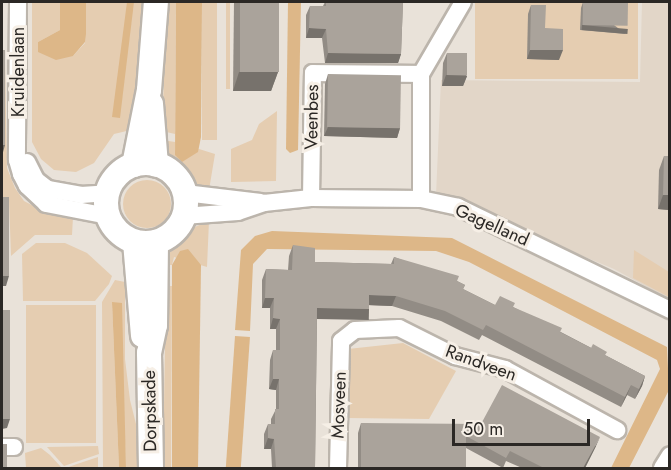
<!DOCTYPE html>
<html>
<head>
<meta charset="utf-8">
<style>
	body { margin:0 }
	#map { position:relative; width:671px; height:470px; overflow:hidden; background:#e9e2d9; font-family:Jost,sans-serif }
	div>[style] { position:absolute }
	[style*='--x'] { left:calc(var(--x)*1px); top:calc(var(--y)*1px); width:calc(var(--w)*1px); rotate:calc(var(--a)*1deg) }
	.built>* { inset:0; background:#e2d6c8 }
	.green>* { inset:0; background:#e5cdb1; transform-origin:0 0 }
	.round { border-radius:50% }
	.water>* { inset:0; background:#ddb788; transform-origin:0 0 }
	.roads { filter:drop-shadow(2px 0 #bcb5ac) drop-shadow(-2px 0 #bcb5ac) drop-shadow(0 2px #bcb5ac) drop-shadow(0 -2px #bcb5ac) }
	.street>* { height:16px; margin:-8px; padding:0 8px; transform-origin:8px; border-radius:8px; background:#fff }
	.secondary>* { height:24px; margin:-12px; padding:0 12px; transform-origin:12px; border-radius:12px; background:#fff }
	.secondary>.ring { margin:-12px; padding:0; box-sizing:content-box; background:none; border:24px solid #fff; border-radius:50% }
	.wall>* { inset:0; background:#928c85 }
	.shaded-wall>* { inset:0; background:#77726c; transform-origin:0 0 }
	.building>* { inset:0; background:#aaa39b; transform-origin:0 0 }
	span { translate:-50% -50%; white-space:nowrap; text-align:center; line-height:1.15; -webkit-text-stroke:6px #f6efe6; paint-order:stroke }
	.street-label { font-size:18px; color:#2b2825 }
	.frame { position:absolute; inset:0; border:3px solid #2b2825; pointer-events:none }
	.scale { position:absolute; left:452px; top:419px; width:138px; height:27px; box-sizing:border-box; border:3px solid #2b2825; border-top:0; padding-left:8px; font-size:18px; line-height:21px; white-space:nowrap; color:#2b2825; -webkit-text-stroke:4px #f6efe6; paint-order:stroke }
</style>
</head>
<body>
<div id="map">
	<div class="built">
		<div style="clip-path:polygon(642px 2px,669px 2px,669px 299px,614px 269px,436px 195px,441px 80px,640px 82px)"></div>
	</div>
	<div class="green">
		<div style="clip-path:polygon(32px 2px,60px 2px,60px 30px,38px 42px,45px 52px,73px 56px,85px 43px,86px 2px,145px 2px,135px 129px,114px 134px,94px 163px,76px 172px,54px 170px,41px 159px,32px 142px)"></div>
		<div style="clip-path:polygon(167px 2px,176px 2px,175px 134px,162px 131px)"></div>
		<div style="left:202px;top:2px;width:15px;height:138px"></div>
		<div style="left:226px;top:2px;width:4px;height:87px"></div>
		<div style="left:475px;top:2px;width:163px;height:77px"></div>
		<div style="clip-path:polygon(2px 60px,5px 60px,7px 168px,15px 188px,24px 201px,49px 214px,73px 217px,72px 235px,35px 235px,11px 256px,9px 200px,2px 200px)"></div>
		<div style="clip-path:polygon(277px 111px,276px 181px,231px 182px,231px 149px,252px 140px,259px 124px)"></div>
		<div style="clip-path:polygon(162px 140px,175px 142px,175px 155px,199px 149px,215px 154px,209px 190px,196px 186px,176px 168px,165px 153px)"></div>
		<div class="round" style="left:123px;top:180px;width:48px;height:48px"></div>
		<div style="clip-path:polygon(209px 221px,207px 267px,174px 257px,172px 265px,163px 265px,170px 247px,190px 229px)"></div>
		<div style="clip-path:polygon(36px 243px,65px 243px,87px 253px,112px 276px,109px 284px,95px 301px,23px 301px,22px 254px)"></div>
		<div style="clip-path:polygon(634px 250px,669px 272px,669px 297px,633px 278px)"></div>
		<div style="clip-path:polygon(115px 280px,125px 282px,125px 359px,130px 400px,142px 448px,142px 468px,126px 468px,122px 366px,112px 302px,119px 468px,103px 468px,102px 302px)"></div>
		<div style="clip-path:polygon(166px 286px,172px 286px,171px 468px,163px 468px)"></div>
		<div style="left:96px;top:305px;width:138px;height:70px;rotate:90deg"></div>
		<div style="clip-path:polygon(403px 343px,456px 371px,429px 419px,347px 418px,348px 349px)"></div>
		<div style="clip-path:polygon(98px 446px,99px 454px,64px 466px,47px 447px)"></div>
		<div style="clip-path:polygon(41px 448px,50px 455px,61px 467px,26px 468px,25px 453px)"></div>
		<div style="clip-path:polygon(98px 457px,98px 468px,66px 468px,77px 464px)"></div>
	</div>
	<div class="water">
		<div style="clip-path:polygon(60px 2px,86px 2px,86px 34px,85px 42px,73px 56px,56px 60px,38px 52px,38px 42px,60px 30px)"></div>
		<div style="clip-path:polygon(127px 2px,134px 2px,120px 118px,112px 117px)"></div>
		<div style="clip-path:polygon(176px 2px,202px 2px,201px 137px,198px 152px,182px 162px,175px 155px)"></div>
		<div style="clip-path:polygon(288px 2px,301px 2px,298px 150px,290px 153px,286px 149px)"></div>
		<div style="clip-path:polygon(272px 231px,452px 238px,667px 347px,669px 390px,629px 468px,611px 468px,660px 369px,657px 360px,469px 262px,436px 251px,267px 249px,253px 264px,250px 331px,235px 330px,241px 250px,255px 236px)"></div>
		<div style="clip-path:polygon(188px 249px,201px 265px,198px 468px,172px 468px,172px 265px,180px 251px)"></div>
		<div style="clip-path:polygon(112px 302px,122px 303px,126px 468px,119px 468px)"></div>
		<div style="left:235px;top:336px;width:15px;height:132px;rotate:4deg"></div>
	</div>
	<div class="roads">
		<div class="street">
			<div style="--x:18;--y:2;--w:158;--a:90.4"></div>
			<div style="--x:17;--y:160;--w:15;--a:74"></div>
			<div style="--x:21;--y:174;--w:13;--a:63"></div>
			<div style="--x:27;--y:186;--w:26;--a:43"></div>
			<div style="--x:46;--y:204;--w:63;--a:11"></div>
			<div style="--x:27;--y:162;--w:20;--a:63"></div>
			<div style="--x:36;--y:180;--w:15;--a:37"></div>
			<div style="--x:48;--y:189;--w:34;--a:10"></div>
			<div style="--x:81;--y:195;--w:27;--a:-4"></div>
			<div style="--x:185;--y:193;--w:76;--a:6.8"></div>
			<div style="--x:311;--y:198;--w:125;--a:-89.1"></div>
			<div style="--x:313;--y:73;--w:108;--a:0.5"></div>
			<div style="--x:421;--y:199;--w:125;--a:-90"></div>
			<div style="--x:421;--y:74;--w:83;--a:-59.7"></div>
			<div style="--x:183;--y:216;--w:55;--a:-4.2"></div>
			<div style="--x:238;--y:212;--w:28;--a:-19"></div>
			<div style="--x:264;--y:203;--w:47;--a:-6.1"></div>
			<div style="--x:311;--y:198;--w:110;--a:0.5"></div>
			<div style="--x:421;--y:199;--w:38;--a:12"></div>
			<div style="--x:458;--y:207;--w:236;--a:25.9"></div>
			<div style="--x:2;--y:447;--w:12;--a:0"></div>
			<div style="--x:338;--y:468;--w:127;--a:-88.6"></div>
			<div style="--x:341;--y:341;--w:18;--a:-38"></div>
			<div style="--x:355;--y:330;--w:44;--a:-2.6"></div>
			<div style="--x:399;--y:328;--w:63;--a:26.6"></div>
			<div style="--x:455;--y:356;--w:52;--a:14.6"></div>
			<div style="--x:505;--y:369;--w:128;--a:28.6"></div>
			<div style="--x:662;--y:468;--w:15;--a:-58"></div>
		</div>
		<div class="secondary">
			<div style="--x:151;--y:104;--w:61;--a:85.3"></div>
			<div class="ring" style="left:106px;top:163px;width:56px;height:56px"></div>
			<div style="--x:134;--y:165;--w:76;--a:-78.7"></div>
			<div style="--x:149;--y:90;--w:88;--a:-85.5"></div>
			<div style="--x:135;--y:242;--w:94;--a:85.1"></div>
			<div style="--x:151;--y:468;--w:115;--a:-91"></div>
			<div style="--x:149;--y:353;--w:29;--a:-78"></div>
			<div style="--x:155;--y:325;--w:83;--a:-89.3"></div>
		</div>
	</div>
	<div class="wall">
		<div style="clip-path:polygon(234px 2px,279px 2px,278px 72px,271px 91px,233px 91px)"></div>
		<div style="clip-path:polygon(325px 2px,403px 2px,401px 54px,398px 63px,325px 63px,322px 38px,306px 38px,306px 15px,310px 6px,323px 6px)"></div>
		<div style="clip-path:polygon(583px 2px,626px 34px,580px 30px,581px 8px)"></div>
		<div style="clip-path:polygon(531px 5px,545px 28px,559px 60px,527px 59px,528px 14px)"></div>
		<div style="clip-path:polygon(447px 53px,467px 76px,463px 86px,442px 86px,443px 63px)"></div>
		<div style="clip-path:polygon(328px 74px,400px 128px,397px 138px,324px 136px,325px 84px)"></div>
		<div style="clip-path:polygon(664px 156px,669px 210px,658px 209px,659px 170px)"></div>
		<div style="clip-path:polygon(293px 245px,315px 262px,391px 264px,394px 257px,457px 281px,465px 285px,463px 289px,495px 305px,513px 307px,645px 376px,642px 386px,635px 399px,627px 395px,621px 407px,482px 335px,479px 340px,441px 321px,392px 306px,369px 305px,366px 319px,317px 318px,315px 468px,272px 468px,271px 449px,264px 449px,264px 434px,268px 424px,271px 424px,271px 419px,276px 409px,276px 390px,269px 389px,270px 360px,273px 350px,276px 350px,276px 329px,270px 329px,270px 308px,262px 308px,262px 280px,266px 269px,288px 270px,289px 256px)"></div>
		<div style="clip-path:polygon(361px 423px,596px 446px,585px 468px,522px 468px,506px 461px,503px 468px,466px 448px,466px 468px,358px 468px,358px 433px)"></div>
	</div>
	<div class="shaded-wall">
		<div style="left:582px;top:25px;width:46px;height:5px;rotate:5deg"></div>
		<div style="clip-path:polygon(309px 28px,326px 29px,322px 38px,306px 38px)"></div>
		<div style="clip-path:polygon(530px 50px,563px 50px,559px 60px,527px 59px)"></div>
		<div style="clip-path:polygon(328px 53px,401px 54px,398px 63px,325px 63px)"></div>
		<div style="clip-path:polygon(239px 72px,278px 72px,271px 91px,233px 91px)"></div>
		<div style="clip-path:polygon(446px 75px,467px 76px,463px 86px,442px 86px)"></div>
		<div style="clip-path:polygon(328px 127px,400px 128px,397px 138px,324px 136px)"></div>
		<div style="clip-path:polygon(2px 145px,5px 145px,2px 156px)"></div>
		<div style="clip-path:polygon(663px 195px,669px 195px,669px 210px,658px 209px)"></div>
		<div style="clip-path:polygon(2px 276px,9px 276px,6px 286px,2px 286px)"></div>
		<div style="clip-path:polygon(369px 295px,396px 296px,392px 306px,366px 305px)"></div>
		<div style="clip-path:polygon(265px 298px,274px 298px,270px 308px,262px 308px)"></div>
		<div style="left:317px;top:308px;width:52px;height:11px;rotate:1deg"></div>
		<div style="clip-path:polygon(273px 318px,280px 319px,276px 329px,270px 329px)"></div>
		<div style="clip-path:polygon(645px 376px,642px 386px,635px 399px,639px 389px)"></div>
		<div style="clip-path:polygon(273px 379px,279px 379px,276px 390px,269px 389px)"></div>
		<div style="clip-path:polygon(631px 385px,627px 395px,621px 407px,625px 397px)"></div>
		<div style="clip-path:polygon(2px 419px,10px 419px,7px 428px,2px 429px)"></div>
		<div style="clip-path:polygon(600px 437px,596px 446px,585px 468px,583px 468px)"></div>
		<div style="clip-path:polygon(268px 438px,274px 439px,271px 449px,264px 449px)"></div>
	</div>
	<div class="building">
		<div style="left:240px;top:2px;width:39px;height:70px"></div>
		<div style="clip-path:polygon(326px 2px,403px 2px,401px 54px,328px 53px,326px 29px,309px 28px,310px 6px,326px 6px)"></div>
		<div style="left:583px;top:2px;width:45px;height:23px;rotate:1deg"></div>
		<div style="clip-path:polygon(531px 5px,546px 5px,545px 28px,563px 29px,563px 50px,530px 50px)"></div>
		<div style="left:2px;top:50px;width:3px;height:95px"></div>
		<div style="left:447px;top:53px;width:20px;height:22px"></div>
		<div style="left:328px;top:74px;width:73px;height:53px;rotate:1deg"></div>
		<div style="clip-path:polygon(664px 156px,669px 156px,669px 195px,663px 195px)"></div>
		<div style="left:2px;top:197px;width:7px;height:79px"></div>
		<div style="clip-path:polygon(293px 245px,315px 248px,315px 262px,394px 264px,394px 257px,459px 276px,457px 281px,465px 285px,463px 289px,495px 305px,500px 296px,515px 303px,513px 307px,562px 328px,560px 332px,591px 348px,593px 344px,607px 352px,605px 355px,645px 376px,639px 389px,631px 385px,625px 397px,486px 325px,483px 330px,445px 311px,396px 296px,369px 295px,369px 309px,317px 308px,315px 468px,276px 468px,274px 439px,268px 438px,268px 424px,275px 424px,275px 409px,279px 409px,279px 379px,273px 379px,273px 350px,280px 350px,280px 319px,273px 318px,274px 298px,265px 298px,266px 269px,292px 270px)"></div>
		<div style="left:2px;top:310px;width:8px;height:109px"></div>
		<div style="clip-path:polygon(502px 385px,600px 437px,583px 468px,544px 468px,510px 451px,506px 458px,466px 436px,466px 468px,361px 468px,361px 423px,481px 424px)"></div>
		<div style="left:2px;top:444px;width:5px;height:24px"></div>
	</div>
	<div class="street-label">
		<span style="left:18px;top:72px;rotate:-90deg">Kruidenlaan</span>
		<span style="left:312px;top:117px;rotate:-89deg">Veenbes</span>
		<span style="left:492px;top:225px;rotate:24deg">Gagelland</span>
		<span style="left:481px;top:363px;rotate:20deg">Randveen</span>
		<span style="left:339px;top:405px;rotate:-88deg">Mosveen</span>
		<span style="left:150px;top:411px;rotate:-91deg">Dorpskade</span>
	</div>
	<div class="frame"></div>
	<div class="scale">50 m</div>
</div>
</body>
</html>
